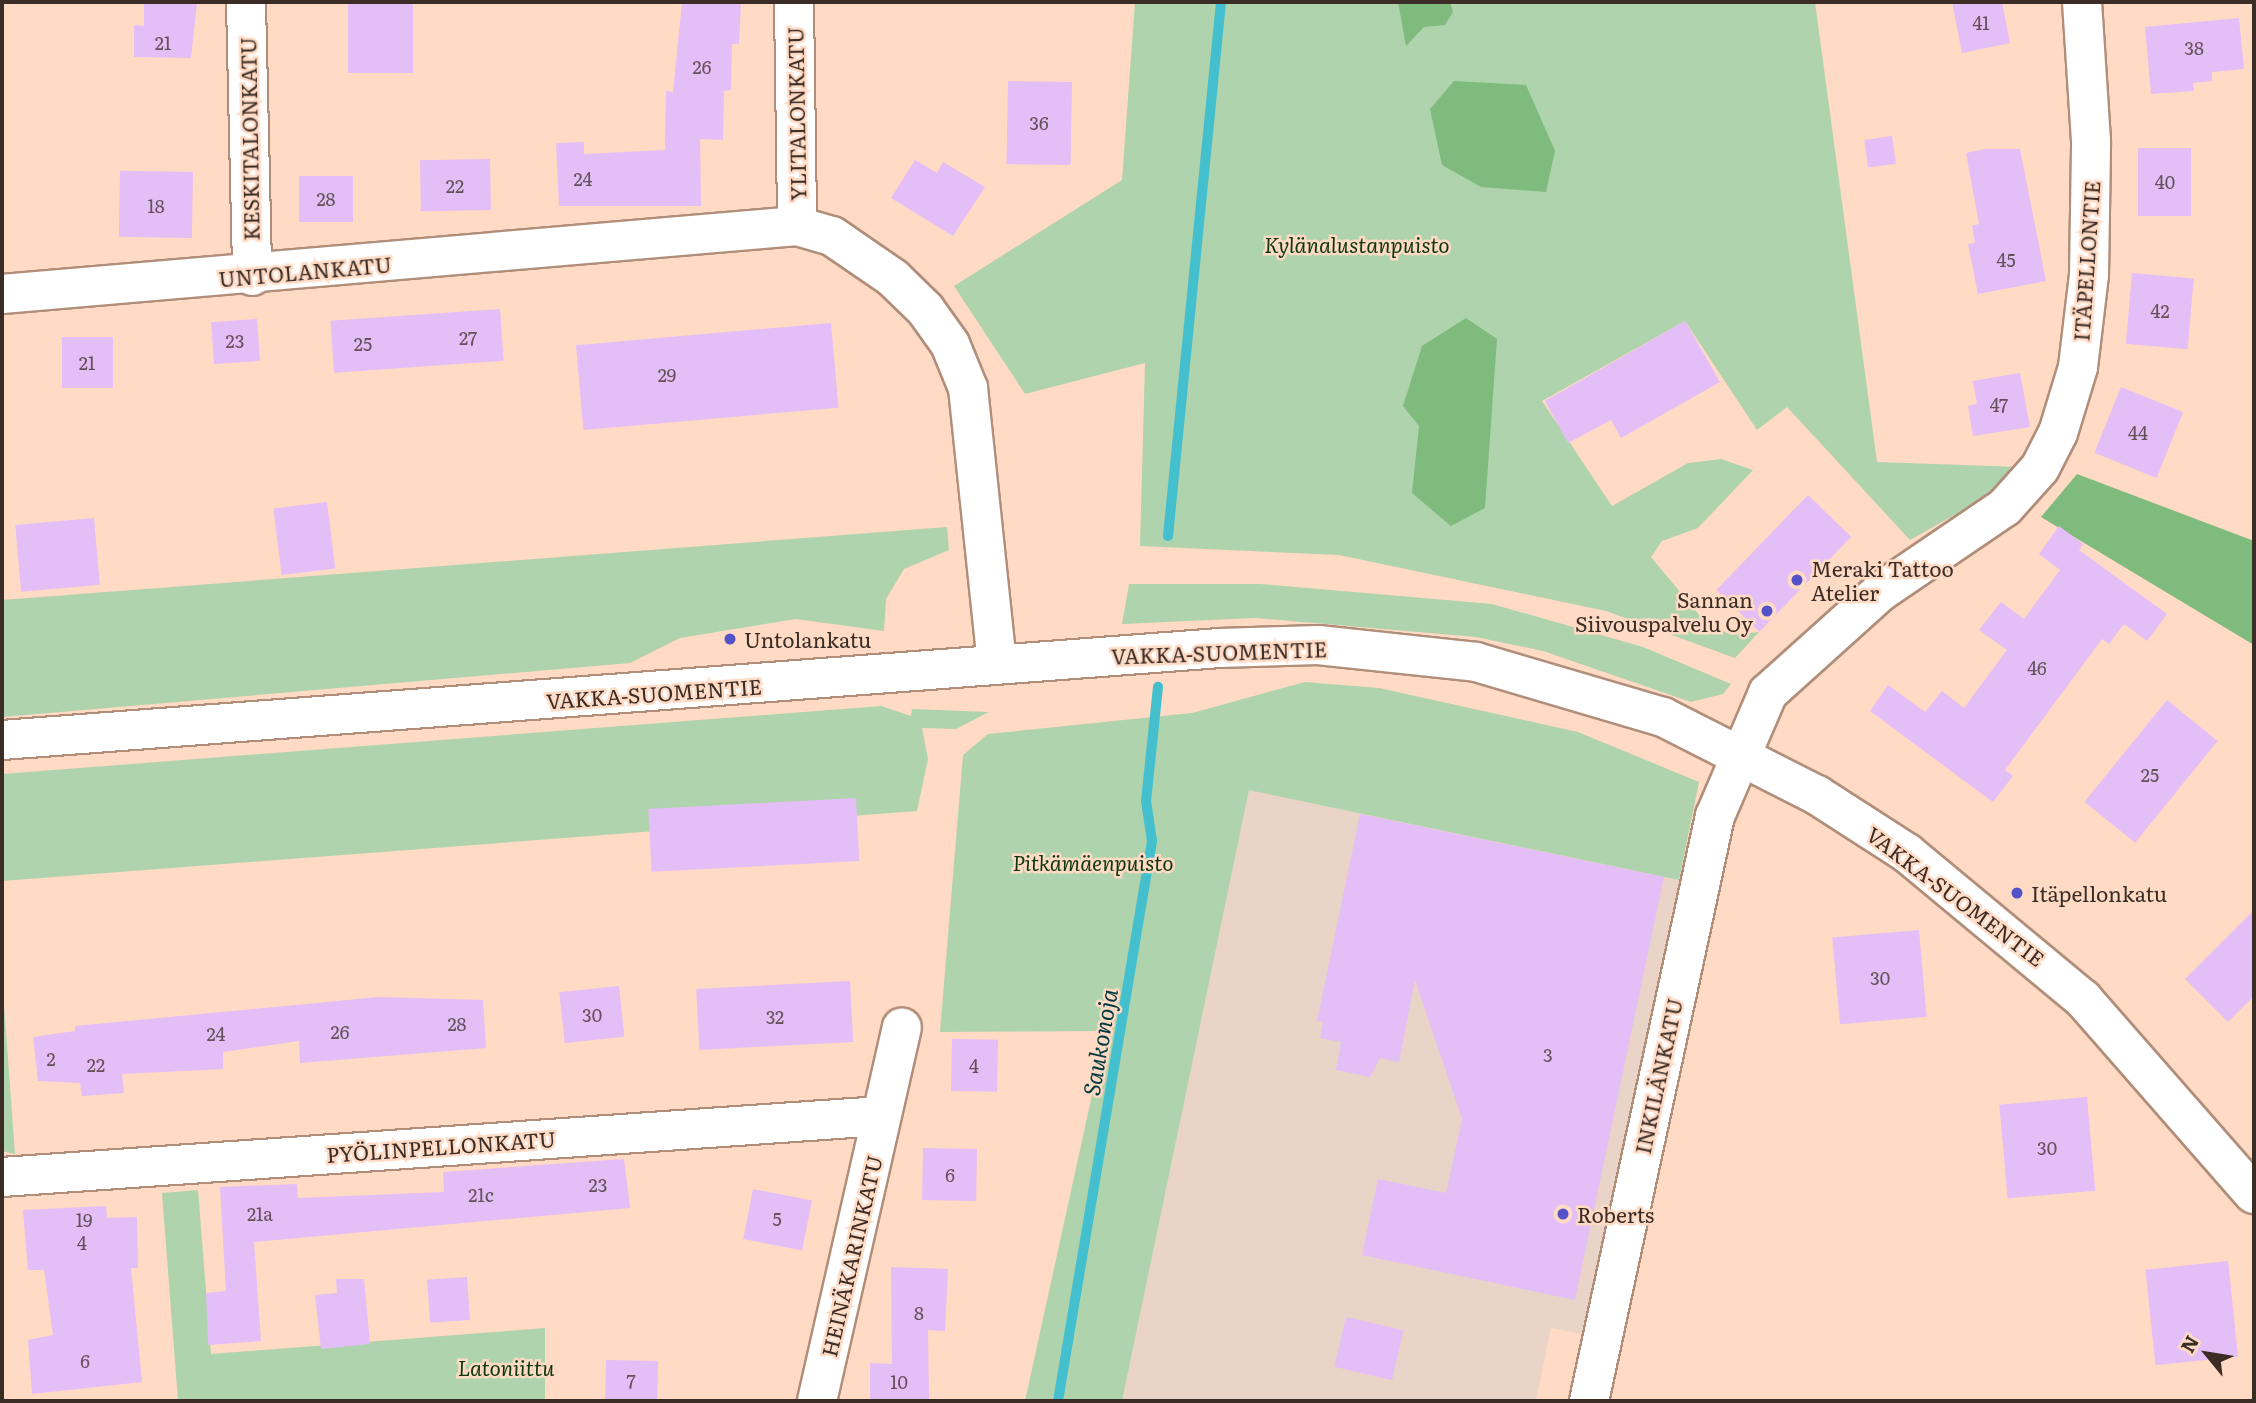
<!DOCTYPE html>
<html>
<head>
<meta charset="utf-8">
<style>
	body { margin:0 }
	#map { position:relative; width:2256px; height:1403px; overflow:hidden; background:#ffdac5; font-family:Literata,serif }
	div>[style] { position:absolute }
	[style*='--x'] { left:calc(var(--x)*1px); top:calc(var(--y)*1px); width:calc(var(--w)*1px); rotate:calc(var(--a)*1deg) }
	.industrial>* { inset:0; background:#e9d4c7 }
	.green>* { inset:0; background:#afd3ac }
	.forest>* { inset:0; background:#7fbb7c }
	.stream>* { height:10px; margin:-5px; padding:0 5px; transform-origin:5px; border-radius:5px; background:#43bfcd }
	.building>* { inset:0; background:#e4bef6; transform-origin:0 0 }
	.roads { filter:drop-shadow(2px 0 #b08e7a) drop-shadow(-2px 0 #b08e7a) drop-shadow(0 2px #b08e7a) drop-shadow(0 -2px #b08e7a) }
	.minor>* { height:38px; margin:-19px; padding:0 19px; transform-origin:19px; border-radius:19px; background:#fff }
	.tertiary>* { height:38px; margin:-19px; padding:0 19px; transform-origin:19px; border-radius:19px; background:#fff }
	.dots>* { width:19px; height:19px; translate:-50% -50%; box-sizing:border-box; border:4px solid #ffdac5; border-radius:50% }
	span { translate:-50% -50%; white-space:nowrap; text-align:center; line-height:1.15; -webkit-text-stroke:5px #ffdac5; paint-order:stroke }
	.number-label { font-size:18px; color:#655159 }
	.number-label span { -webkit-text-stroke-width:0 }
	.street-label { font-size:21px; color:#3b2d25 }
	.park-label { font-size:21px; color:#0d380e; font-style:italic }
	.poi-label { font-size:21px; color:#3b2d25 }
	.left { translate:0 -50%; text-align:left }
	.right { translate:-100% -50%; text-align:right }
	.water-label { font-size:23px; color:#00393f; font-style:italic }
	.frame { position:absolute; inset:0; border:4px solid #3b2d25; pointer-events:none }
	.north { position:absolute; left:2172px; top:1319px; width:70px; height:70px; -webkit-text-stroke:5px #ffdac5; paint-order:stroke; rotate:300deg; font-size:19px; font-weight:700; line-height:28px; text-align:center; color:#3b2d25 }
	.north::after { content:''; display:block; margin:auto; width:24px; height:32px; background:#3b2d25; clip-path:polygon(50% 0,100% 100%,50% 72%,0 100%) }
</style>
</head>
<body>
<div id="map">
	<div class="industrial">
		<div style="clip-path:polygon(1249px 789px,1679px 880px,1583px 1334px,1551px 1328px,1536px 1401px,1122px 1401px)"></div>
	</div>
	<div class="green">
		<div style="clip-path:polygon(1135px 2px,1815px 2px,1877px 462px,2020px 467px,1995px 492px,1910px 540px,1787px 407px,1757px 430px,1685px 321px,1542px 401px,1612px 506px,1688px 463px,1721px 459px,1753px 470px,1698px 528px,1662px 541px,1651px 557px,1705px 622px,1731px 635px,1759px 632px,1735px 658px,1606px 611px,1339px 555px,1140px 546px,1145px 363px,1025px 394px,954px 286px,1122px 180px)"></div>
		<div style="clip-path:polygon(947px 527px,949px 550px,904px 569px,886px 599px,884px 631px,796px 619px,680px 638px,630px 663px,2px 717px,2px 600px)"></div>
		<div style="clip-path:polygon(1129px 584px,1260px 584px,1492px 604px,1643px 647px,1731px 684px,1723px 694px,1691px 702px,1543px 651px,1476px 637px,1255px 618px,1122px 624px)"></div>
		<div style="clip-path:polygon(1305px 682px,1379px 688px,1578px 732px,1699px 782px,1679px 880px,1249px 790px,1122px 1401px,1025px 1401px,1106px 1031px,940px 1032px,963px 755px,988px 734px,1192px 713px)"></div>
		<div style="clip-path:polygon(881px 706px,911px 716px,912px 709px,989px 712px,956px 729px,922px 728px,928px 759px,917px 811px,2px 881px,2px 774px)"></div>
		<div style="clip-path:polygon(2px 978px,15px 1154px,2px 1151px)"></div>
		<div style="clip-path:polygon(198px 1190px,211px 1354px,545px 1328px,545px 1401px,178px 1401px,162px 1193px)"></div>
	</div>
	<div class="forest">
		<div style="clip-path:polygon(1398px 2px,1450px 2px,1453px 12px,1445px 25px,1424px 27px,1406px 46px)"></div>
		<div style="clip-path:polygon(1454px 81px,1526px 85px,1555px 151px,1546px 192px,1481px 187px,1442px 165px,1430px 109px)"></div>
		<div style="clip-path:polygon(1466px 318px,1497px 339px,1485px 508px,1451px 526px,1412px 493px,1419px 426px,1403px 406px,1422px 346px)"></div>
		<div style="clip-path:polygon(2077px 474px,2254px 541px,2254px 645px,2041px 517px)"></div>
	</div>
	<div class="stream">
		<div style="--x:1168;--y:536;--w:537;--a:-84.33"></div>
		<div style="--x:1058;--y:1401;--w:568;--a:-80.47"></div>
		<div style="--x:1152;--y:841;--w:40;--a:-98.5"></div>
		<div style="--x:1146;--y:801;--w:115;--a:-84"></div>
	</div>
	<div class="building">
		<div style="left:348px;top:2px;width:65px;height:71px"></div>
		<div style="clip-path:polygon(682px 2px,741px 2px,739px 44px,732px 44px,731px 90px,724px 91px,723px 140px,700px 139px,701px 206px,559px 206px,556px 143px,584px 142px,584px 154px,665px 150px,666px 91px,673px 92px)"></div>
		<div style="clip-path:polygon(1952px 2px,2002px 2px,2010px 43px,1962px 53px)"></div>
		<div style="clip-path:polygon(144px 3px,197px 3px,191px 58px,134px 57px,134px 25px,144px 26px)"></div>
		<div style="clip-path:polygon(2239px 18px,2244px 69px,2212px 72px,2212px 81px,2193px 83px,2194px 91px,2151px 94px,2145px 27px)"></div>
		<div style="left:1008px;top:81px;width:64px;height:83px;rotate:1deg"></div>
		<div style="left:1892px;top:136px;width:28px;height:28px;rotate:82deg"></div>
		<div style="left:2138px;top:148px;width:53px;height:68px"></div>
		<div style="clip-path:polygon(1985px 149px,2020px 149px,2046px 281px,1978px 294px,1968px 244px,1975px 243px,1972px 226px,1979px 224px,1966px 153px)"></div>
		<div style="left:490px;top:159px;width:51px;height:70px;rotate:89deg"></div>
		<div style="clip-path:polygon(915px 160px,937px 173px,943px 162px,985px 187px,953px 236px,891px 198px)"></div>
		<div style="left:193px;top:172px;width:66px;height:73px;rotate:91deg"></div>
		<div style="left:299px;top:176px;width:54px;height:46px"></div>
		<div style="left:2132px;top:273px;width:62px;height:71px;rotate:5deg"></div>
		<div style="left:500px;top:309px;width:52px;height:170px;rotate:86deg"></div>
		<div style="left:257px;top:319px;width:42px;height:46px;rotate:86deg"></div>
		<div style="clip-path:polygon(1685px 321px,1720px 382px,1621px 438px,1611px 420px,1568px 443px,1545px 401px)"></div>
		<div style="left:831px;top:323px;width:85px;height:256px;rotate:85deg"></div>
		<div style="left:62px;top:337px;width:51px;height:51px"></div>
		<div style="clip-path:polygon(2020px 373px,2030px 427px,1973px 436px,1968px 406px,1977px 404px,1973px 381px)"></div>
		<div style="left:2121px;top:387px;width:67px;height:71px;rotate:22deg"></div>
		<div style="left:1808px;top:495px;width:60px;height:132px;rotate:44deg"></div>
		<div style="left:327px;top:502px;width:67px;height:54px;rotate:83deg"></div>
		<div style="left:94px;top:518px;width:67px;height:79px;rotate:85deg"></div>
		<div style="clip-path:polygon(2059px 526px,2083px 544px,2079px 550px,2167px 614px,2147px 641px,2124px 624px,2109px 644px,2102px 639px,2005px 770px,2013px 776px,1993px 802px,1870px 711px,1888px 685px,1925px 712px,1942px 691px,1964px 708px,2007px 650px,1979px 630px,2001px 602px,2024px 619px,2060px 570px,2039px 554px)"></div>
		<div style="left:2167px;top:700px;width:65px;height:131px;rotate:39deg"></div>
		<div style="left:856px;top:798px;width:63px;height:208px;rotate:87deg"></div>
		<div style="clip-path:polygon(1360px 814px,1664px 877px,1575px 1300px,1362px 1255px,1378px 1179px,1446px 1193px,1462px 1119px,1415px 980px,1399px 1062px,1380px 1058px,1370px 1077px,1336px 1070px,1341px 1042px,1320px 1038px,1323px 1022px,1317px 1021px)"></div>
		<div style="clip-path:polygon(2254px 910px,2254px 996px,2228px 1022px,2185px 979px)"></div>
		<div style="left:1919px;top:930px;width:87px;height:87px;rotate:85deg"></div>
		<div style="left:850px;top:981px;width:61px;height:154px;rotate:87deg"></div>
		<div style="left:619px;top:986px;width:51px;height:60px;rotate:84deg"></div>
		<div style="clip-path:polygon(379px 997px,483px 1000px,486px 1048px,300px 1063px,299px 1041px,223px 1052px,223px 1069px,122px 1074px,124px 1093px,82px 1096px,80px 1083px,38px 1081px,33px 1037px,75px 1031px,75px 1026px)"></div>
		<div style="left:952px;top:1039px;width:46px;height:52px;rotate:1deg"></div>
		<div style="left:2087px;top:1097px;width:94px;height:88px;rotate:85deg"></div>
		<div style="left:923px;top:1148px;width:54px;height:52px;rotate:1deg"></div>
		<div style="clip-path:polygon(624px 1159px,630px 1208px,254px 1242px,261px 1341px,208px 1345px,206px 1293px,226px 1291px,220px 1187px,297px 1184px,298px 1198px,444px 1192px,443px 1172px)"></div>
		<div style="left:753px;top:1189px;width:60px;height:51px;rotate:11deg"></div>
		<div style="clip-path:polygon(106px 1206px,107px 1218px,137px 1217px,138px 1268px,131px 1268px,142px 1382px,32px 1394px,28px 1340px,53px 1335px,44px 1270px,28px 1270px,23px 1210px)"></div>
		<div style="left:2228px;top:1261px;width:96px;height:83px;rotate:84deg"></div>
		<div style="clip-path:polygon(891px 1267px,948px 1269px,945px 1331px,928px 1330px,929px 1399px,870px 1401px,870px 1363px,892px 1364px)"></div>
		<div style="left:467px;top:1277px;width:43px;height:40px;rotate:86deg"></div>
		<div style="clip-path:polygon(336px 1279px,364px 1279px,370px 1344px,321px 1349px,315px 1295px,337px 1293px)"></div>
		<div style="left:1346px;top:1317px;width:59px;height:51px;rotate:13deg"></div>
		<div style="left:606px;top:1360px;width:52px;height:41px;rotate:1deg"></div>
	</div>
	<div class="roads">
		<div class="minor">
			<div style="--x:246;--y:2;--w:274;--a:88.7"></div>
			<div style="--x:794;--y:2;--w:224;--a:89.2"></div>
			<div style="--x:2;--y:294;--w:798;--a:-4.89"></div>
			<div style="--x:797;--y:226;--w:36;--a:16"></div>
			<div style="--x:832;--y:236;--w:74;--a:34.5"></div>
			<div style="--x:893;--y:278;--w:45;--a:44.1"></div>
			<div style="--x:925;--y:309;--w:43;--a:54.5"></div>
			<div style="--x:950;--y:344;--w:48;--a:67.8"></div>
			<div style="--x:968;--y:388;--w:278;--a:84"></div>
			<div style="--x:2;--y:1177;--w:880;--a:-3.97"></div>
			<div style="--x:817;--y:1401;--w:383;--a:-77.2"></div>
			<div style="--x:1589;--y:1401;--w:598;--a:-77.85"></div>
			<div style="--x:1715;--y:816;--w:134;--a:-66.7"></div>
			<div style="--x:1768;--y:693;--w:151;--a:-42"></div>
			<div style="--x:1880;--y:592;--w:151;--a:-34.2"></div>
			<div style="--x:2005;--y:507;--w:52;--a:-48.1"></div>
			<div style="--x:2040;--y:468;--w:39;--a:-63"></div>
			<div style="--x:2058;--y:433;--w:69;--a:-73.1"></div>
			<div style="--x:2078;--y:367;--w:93;--a:-83.2"></div>
			<div style="--x:2089;--y:275;--w:134;--a:-89.1"></div>
			<div style="--x:2091;--y:141;--w:139;--a:-93.7"></div>
		</div>
		<div class="tertiary">
			<div style="--x:2;--y:740;--w:1220;--a:-4.32"></div>
			<div style="--x:1219;--y:648;--w:99;--a:-1.7"></div>
			<div style="--x:1318;--y:645;--w:159;--a:6.1"></div>
			<div style="--x:1476;--y:662;--w:195;--a:16.4"></div>
			<div style="--x:1663;--y:717;--w:173;--a:26.9"></div>
			<div style="--x:1817;--y:795;--w:107;--a:32.8"></div>
			<div style="--x:1907;--y:853;--w:229;--a:39.7"></div>
			<div style="--x:2083;--y:999;--w:259;--a:48.8"></div>
		</div>
	</div>
	<div class="dots">
		<div style="left:1797px;top:580px;background:#5452c9"></div>
		<div style="left:1767px;top:611px;background:#5452c9"></div>
		<div style="left:730px;top:639px;background:#5452c9"></div>
		<div style="left:2017px;top:893px;background:#5452c9"></div>
		<div style="left:1563px;top:1214px;background:#5452c9"></div>
	</div>
	<div class="number-label">
		<span style="left:1981px;top:23px">41</span>
		<span style="left:163px;top:43px">21</span>
		<span style="left:2194px;top:48px">38</span>
		<span style="left:702px;top:67px">26</span>
		<span style="left:1039px;top:123px">36</span>
		<span style="left:583px;top:179px">24</span>
		<span style="left:2165px;top:182px">40</span>
		<span style="left:455px;top:186px">22</span>
		<span style="left:326px;top:199px">28</span>
		<span style="left:156px;top:206px">18</span>
		<span style="left:2006px;top:260px">45</span>
		<span style="left:2160px;top:311px">42</span>
		<span style="left:468px;top:338px">27</span>
		<span style="left:235px;top:341px">23</span>
		<span style="left:363px;top:344px">25</span>
		<span style="left:87px;top:363px">21</span>
		<span style="left:667px;top:375px">29</span>
		<span style="left:1999px;top:405px">47</span>
		<span style="left:2138px;top:433px">44</span>
		<span style="left:2037px;top:668px">46</span>
		<span style="left:2150px;top:775px">25</span>
		<span style="left:1880px;top:978px">30</span>
		<span style="left:592px;top:1015px">30</span>
		<span style="left:775px;top:1017px">32</span>
		<span style="left:457px;top:1024px">28</span>
		<span style="left:340px;top:1032px">26</span>
		<span style="left:216px;top:1034px">24</span>
		<span style="left:1548px;top:1055px">3</span>
		<span style="left:51px;top:1059px">2</span>
		<span style="left:96px;top:1065px">22</span>
		<span style="left:974px;top:1066px">4</span>
		<span style="left:2047px;top:1148px">30</span>
		<span style="left:950px;top:1175px">6</span>
		<span style="left:598px;top:1185px">23</span>
		<span style="left:481px;top:1195px">21c</span>
		<span style="left:260px;top:1214px">21a</span>
		<span style="left:777px;top:1219px">5</span>
		<span style="left:84px;top:1220px">19</span>
		<span style="left:82px;top:1243px">4</span>
		<span style="left:919px;top:1313px">8</span>
		<span style="left:85px;top:1361px">6</span>
		<span style="left:631px;top:1381px">7</span>
		<span style="left:899px;top:1382px">10</span>
	</div>
	<div class="street-label">
		<span style="left:796px;top:114px;rotate:-91deg">YLITALONKATU</span>
		<span style="left:249px;top:139px;rotate:-91deg">KESKITALONKATU</span>
		<span style="left:2086px;top:261px;rotate:-86deg">ITÄPELLONTIE</span>
		<span style="left:305px;top:271px;rotate:-5deg">UNTOLANKATU</span>
		<span style="left:1219px;top:652px;rotate:-2deg">VAKKA-SUOMENTIE</span>
		<span style="left:654px;top:693px;rotate:-4deg">VAKKA-SUOMENTIE</span>
		<span style="left:1956px;top:896px;rotate:37deg">VAKKA-SUOMENTIE</span>
		<span style="left:1658px;top:1076px;rotate:-78deg">INKILÄNKATU</span>
		<span style="left:441px;top:1146px;rotate:-4deg">PYÖLINPELLONKATU</span>
		<span style="left:851px;top:1256px;rotate:-77deg">HEINÄKARINKATU</span>
	</div>
	<div class="park-label">
		<span style="left:1357px;top:244px">Kylänalustanpuisto</span>
		<span style="left:1093px;top:862px">Pitkämäenpuisto</span>
		<span style="left:506px;top:1367px">Latoniittu</span>
	</div>
	<div class="poi-label">
		<span class="left" style="left:1811px;top:580px">Meraki Tattoo<br>Atelier</span>
		<span class="right" style="left:1753px;top:611px">Sannan<br>Siivouspalvelu Oy</span>
		<span class="left" style="left:744px;top:639px">Untolankatu</span>
		<span class="left" style="left:2031px;top:893px">Itäpellonkatu</span>
		<span class="left" style="left:1577px;top:1214px">Roberts</span>
	</div>
	<div class="water-label">
		<span style="left:1099px;top:1042px;rotate:-80deg">Saukonoja</span>
	</div>
	<div class="frame"></div>
	<div class="north">N</div>
</div>
</body>
</html>
